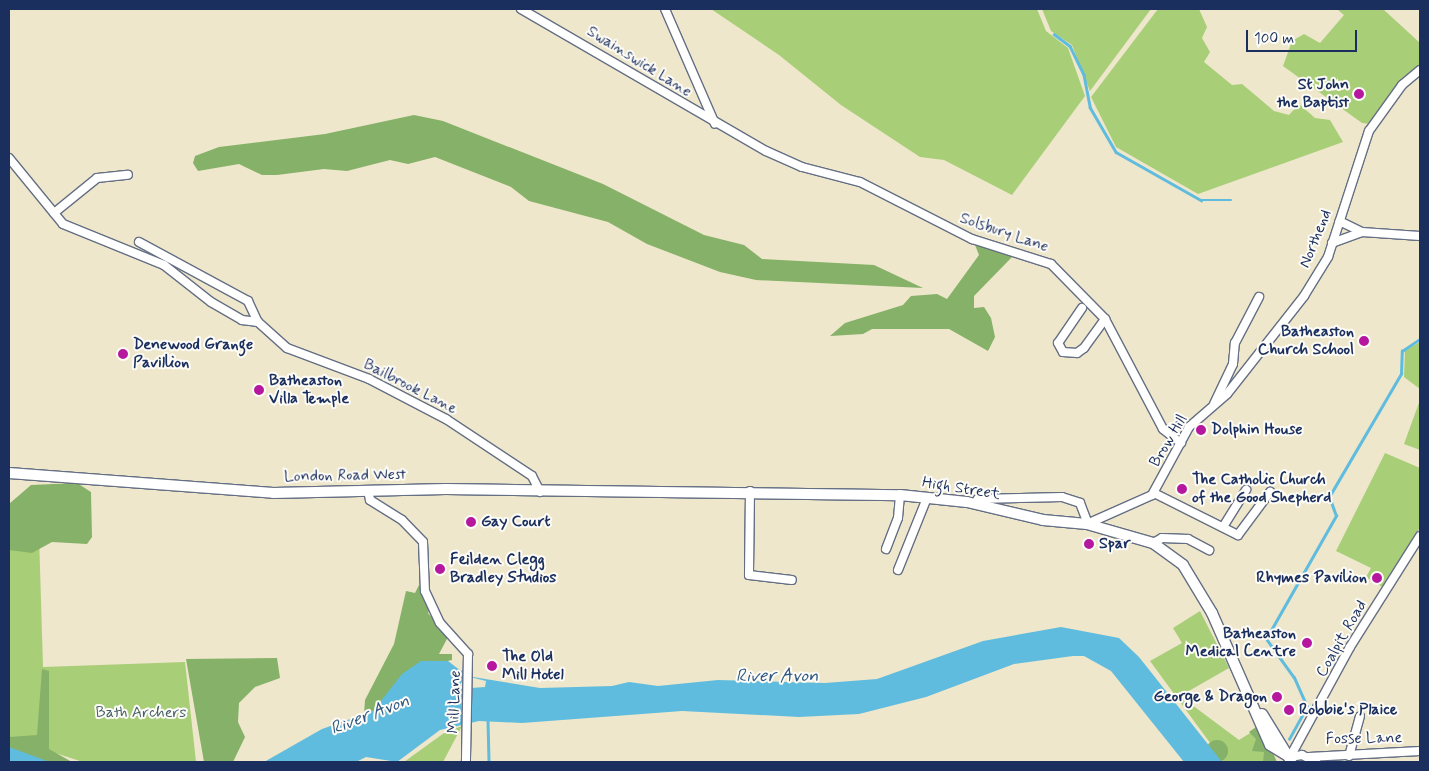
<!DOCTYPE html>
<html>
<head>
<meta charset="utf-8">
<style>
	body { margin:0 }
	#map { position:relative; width:1429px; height:771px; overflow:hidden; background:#eee7cb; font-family:Mynerve,sans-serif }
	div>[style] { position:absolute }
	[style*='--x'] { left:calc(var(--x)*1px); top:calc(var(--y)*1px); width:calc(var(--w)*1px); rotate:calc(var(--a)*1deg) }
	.green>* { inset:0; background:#a8ce78 }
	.forest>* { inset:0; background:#86b168 }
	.round { border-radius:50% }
	.water>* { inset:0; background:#60bcde }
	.stream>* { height:2.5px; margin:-1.25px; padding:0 1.25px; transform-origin:1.25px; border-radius:1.25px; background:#60bcde }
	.roads { filter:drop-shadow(1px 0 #656f84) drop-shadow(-1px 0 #656f84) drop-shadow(0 1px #656f84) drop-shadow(0 -1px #656f84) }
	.minor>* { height:8px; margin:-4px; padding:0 4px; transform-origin:4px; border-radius:4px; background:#fff }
	.tertiary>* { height:10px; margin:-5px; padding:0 5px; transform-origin:5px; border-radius:5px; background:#fff }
	.dots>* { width:14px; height:14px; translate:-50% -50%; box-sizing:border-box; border:2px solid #fdfcf7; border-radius:50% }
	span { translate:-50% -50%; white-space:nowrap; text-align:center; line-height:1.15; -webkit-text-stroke:4px #fdfcf7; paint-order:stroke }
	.street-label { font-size:16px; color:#1b2f5e }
	.poi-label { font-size:16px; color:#1b2f5e; font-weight:700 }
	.right { translate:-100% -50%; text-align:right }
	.left { translate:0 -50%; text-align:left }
	.park-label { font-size:16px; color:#455f66 }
	.water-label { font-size:18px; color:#305984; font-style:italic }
	.frame { position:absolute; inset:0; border:10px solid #1b2f5e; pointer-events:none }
	.scale { position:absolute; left:1246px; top:30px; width:111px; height:22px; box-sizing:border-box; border:2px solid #1b2f5e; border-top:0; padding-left:6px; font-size:15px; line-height:18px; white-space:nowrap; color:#1b2f5e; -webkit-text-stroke:4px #fdfcf7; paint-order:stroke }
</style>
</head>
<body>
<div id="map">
	<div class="green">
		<div style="clip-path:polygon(711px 9px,1037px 9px,1046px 31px,1068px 48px,1085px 96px,1012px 195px,944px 160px,920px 157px,841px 105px,779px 55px)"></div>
		<div style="clip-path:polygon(1042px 9px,1151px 9px,1090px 91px,1072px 45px,1051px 31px)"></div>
		<div style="clip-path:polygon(1158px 9px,1199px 9px,1207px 27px,1202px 38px,1210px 52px,1204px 62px,1232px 85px,1242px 84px,1274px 111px,1289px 115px,1299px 104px,1315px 118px,1330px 120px,1343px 142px,1198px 194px,1116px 147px,1091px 97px)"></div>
		<div style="clip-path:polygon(1337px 9px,1383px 9px,1420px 43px,1420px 65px,1401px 81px,1370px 124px,1362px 123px,1283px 66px,1292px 41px,1304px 34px,1320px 43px,1344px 15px)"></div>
		<div style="clip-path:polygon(1420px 342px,1420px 389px,1404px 377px,1405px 351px)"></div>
		<div style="clip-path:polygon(1420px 400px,1420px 450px,1404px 444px)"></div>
		<div style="clip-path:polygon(1385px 453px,1420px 468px,1420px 527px,1384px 588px,1366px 577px,1371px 568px,1336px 551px)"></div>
		<div style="clip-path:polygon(39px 535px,43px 667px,185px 662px,196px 762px,83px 762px,9px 738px,9px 536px)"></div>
		<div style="clip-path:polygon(1200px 611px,1229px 668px,1180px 696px,1239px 740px,1255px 730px,1274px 762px,1224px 762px,1150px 661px,1182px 643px,1173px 628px)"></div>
		<div style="clip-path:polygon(462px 726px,443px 762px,404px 762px,444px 733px)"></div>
	</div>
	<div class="forest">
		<div style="clip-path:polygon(414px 115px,443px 121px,603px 184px,704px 235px,744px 245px,762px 259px,874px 265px,923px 288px,756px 280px,720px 272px,647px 244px,608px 222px,529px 201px,511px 187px,435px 157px,408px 164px,390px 160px,347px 171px,324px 169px,277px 175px,262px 175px,239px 164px,198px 171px,193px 163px,195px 156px,219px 147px,325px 134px)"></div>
		<div style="clip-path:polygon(975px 245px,1013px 256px,974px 296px,974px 308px,984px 307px,991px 318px,995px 337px,988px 351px,949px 329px,872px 329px,863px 334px,830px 336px,845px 323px,903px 305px,911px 296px,937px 294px,947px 299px,979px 255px)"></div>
		<div style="clip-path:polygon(77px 483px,91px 492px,92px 537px,87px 544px,52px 542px,32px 553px,9px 550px,9px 504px,31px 485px)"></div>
		<div style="clip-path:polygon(419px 585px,431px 606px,428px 613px,448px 637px,439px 654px,452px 654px,452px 660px,443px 662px,386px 709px,364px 714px,365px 700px,394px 644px,406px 591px,415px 593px)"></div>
		<div style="clip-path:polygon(277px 658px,280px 678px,255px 687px,239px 703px,238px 722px,245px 737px,233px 762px,204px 762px,186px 659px)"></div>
		<div style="clip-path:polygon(42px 669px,49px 671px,49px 749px,72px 762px,32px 762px,9px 750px,9px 737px,37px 735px)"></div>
		<div style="clip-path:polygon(1256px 727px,1263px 731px,1277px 762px,1263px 762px,1264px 752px,1252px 751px,1256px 739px,1249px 732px)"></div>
		<div class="round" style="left:1206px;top:740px;width:22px;height:22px"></div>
	</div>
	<div class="water">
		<div style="clip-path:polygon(evenodd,1061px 627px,1119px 638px,1139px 657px,1222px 762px,1184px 762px,1111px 671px,1084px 656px,1073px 656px,1014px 664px,926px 697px,859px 714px,799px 717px,682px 711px,522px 723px,479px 721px,440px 730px,397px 762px,366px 757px,356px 762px,264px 762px,322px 729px,373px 711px,402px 674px,421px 661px,448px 661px,461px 671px,466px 668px,466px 675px,473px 677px,540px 688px,612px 686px,629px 682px,658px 686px,718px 680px,825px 683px,877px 679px,983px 641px,1061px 627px,466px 676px,486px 681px,485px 687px,457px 689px,466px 676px)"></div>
		<div style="clip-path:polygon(9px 747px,47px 761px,49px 762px,9px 762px)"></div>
	</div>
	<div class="stream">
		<div style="--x:1054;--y:34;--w:20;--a:37"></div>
		<div style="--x:1070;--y:46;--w:32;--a:64"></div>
		<div style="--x:1084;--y:75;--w:33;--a:79"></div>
		<div style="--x:1090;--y:107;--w:52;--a:60"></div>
		<div style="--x:1116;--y:152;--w:98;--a:29.5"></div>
		<div style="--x:1201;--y:200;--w:30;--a:0"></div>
		<div style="--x:488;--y:720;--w:40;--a:88.6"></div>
		<div style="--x:1289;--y:739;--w:37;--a:-61"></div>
		<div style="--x:1307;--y:707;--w:32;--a:-114"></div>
		<div style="--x:1294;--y:678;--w:48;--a:-125.7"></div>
		<div style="--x:1266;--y:639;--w:142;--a:-60.4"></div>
		<div style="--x:1336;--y:516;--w:20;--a:-110"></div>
		<div style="--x:1329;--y:497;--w:143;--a:-59.7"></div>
		<div style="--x:1401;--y:374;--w:23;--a:-88"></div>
		<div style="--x:1402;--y:351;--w:22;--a:-34"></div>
	</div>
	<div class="roads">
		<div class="minor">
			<div style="--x:521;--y:9;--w:283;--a:30.1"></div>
			<div style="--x:766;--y:151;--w:39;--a:24"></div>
			<div style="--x:802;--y:167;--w:60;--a:14.5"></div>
			<div style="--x:860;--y:182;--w:126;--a:27"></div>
			<div style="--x:972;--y:239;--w:83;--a:17.6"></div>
			<div style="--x:1051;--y:264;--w:77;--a:45.5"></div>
			<div style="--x:1105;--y:319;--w:124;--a:62.2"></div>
			<div style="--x:1163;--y:429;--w:23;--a:38"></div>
			<div style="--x:665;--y:9;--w:125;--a:66.5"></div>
			<div style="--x:9;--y:158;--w:85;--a:50.7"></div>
			<div style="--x:63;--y:224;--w:109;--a:22.1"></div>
			<div style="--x:164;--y:265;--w:60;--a:38.2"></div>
			<div style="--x:211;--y:302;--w:36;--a:30"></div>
			<div style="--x:242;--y:320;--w:16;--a:7"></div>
			<div style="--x:258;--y:322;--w:39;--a:42"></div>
			<div style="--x:287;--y:348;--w:88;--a:20.7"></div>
			<div style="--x:369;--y:379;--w:87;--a:27.5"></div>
			<div style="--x:446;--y:419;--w:103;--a:33.5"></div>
			<div style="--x:532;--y:476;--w:18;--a:63"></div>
			<div style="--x:54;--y:213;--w:55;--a:-39.1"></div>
			<div style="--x:97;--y:178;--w:31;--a:-6"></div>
			<div style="--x:1362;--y:232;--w:58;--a:3.9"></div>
			<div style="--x:139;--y:242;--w:124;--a:28.4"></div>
			<div style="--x:248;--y:301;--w:23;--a:65"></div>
			<div style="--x:1332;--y:243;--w:32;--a:-20"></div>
			<div style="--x:1362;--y:232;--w:25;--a:-154"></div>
			<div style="--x:1082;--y:308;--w:42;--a:124.4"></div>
			<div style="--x:1058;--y:343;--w:10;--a:61"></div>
			<div style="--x:1063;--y:352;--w:14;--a:4"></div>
			<div style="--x:1077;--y:353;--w:9;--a:-36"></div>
			<div style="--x:1084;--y:348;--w:36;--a:-54"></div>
			<div style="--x:1214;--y:404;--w:44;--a:-64.6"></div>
			<div style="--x:1233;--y:364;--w:21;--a:-85"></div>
			<div style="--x:1235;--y:343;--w:52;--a:-62.4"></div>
			<div style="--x:368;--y:491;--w:9;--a:77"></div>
			<div style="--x:370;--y:500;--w:38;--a:32"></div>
			<div style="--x:402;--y:520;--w:30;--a:46"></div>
			<div style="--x:423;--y:542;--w:49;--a:87.7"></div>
			<div style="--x:425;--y:591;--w:35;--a:65"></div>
			<div style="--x:440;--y:623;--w:42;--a:47.9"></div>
			<div style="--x:468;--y:654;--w:108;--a:91.1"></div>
			<div style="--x:750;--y:491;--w:84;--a:90.7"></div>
			<div style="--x:749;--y:575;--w:43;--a:6.6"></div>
			<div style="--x:1154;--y:493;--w:94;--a:26.6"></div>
			<div style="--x:1238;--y:535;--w:54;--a:-53.3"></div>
			<div style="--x:975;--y:503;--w:5;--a:-53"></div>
			<div style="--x:978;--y:499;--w:84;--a:-1.4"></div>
			<div style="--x:1062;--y:497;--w:19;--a:18"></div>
			<div style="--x:1080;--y:503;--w:19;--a:69"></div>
			<div style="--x:1087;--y:524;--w:71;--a:-24"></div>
			<div style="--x:1152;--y:495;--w:77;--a:-61.4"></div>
			<div style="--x:1189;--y:427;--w:50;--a:-41"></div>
			<div style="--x:1227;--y:394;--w:125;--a:-51.8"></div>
			<div style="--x:1304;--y:296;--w:46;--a:-58.4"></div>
			<div style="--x:1328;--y:257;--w:133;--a:-72"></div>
			<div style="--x:1369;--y:131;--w:57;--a:-54.3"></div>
			<div style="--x:1402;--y:85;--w:23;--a:-40"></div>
			<div style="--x:1223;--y:527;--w:44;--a:-58.1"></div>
			<div style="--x:1153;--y:543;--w:10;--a:-29"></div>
			<div style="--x:1162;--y:538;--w:26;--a:2"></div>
			<div style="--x:1188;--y:539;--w:24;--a:28"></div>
			<div style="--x:886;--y:549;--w:33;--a:-69"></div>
			<div style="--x:898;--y:518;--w:23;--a:-85"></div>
			<div style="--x:898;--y:570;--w:78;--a:-68.1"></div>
			<div style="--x:1349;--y:756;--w:41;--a:-74.6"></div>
			<div style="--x:1290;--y:757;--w:125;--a:-61.4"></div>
			<div style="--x:1350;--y:647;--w:131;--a:-57.8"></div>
			<div style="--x:1290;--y:757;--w:12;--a:-9"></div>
			<div style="--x:1302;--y:755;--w:16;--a:27"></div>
			<div style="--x:1309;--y:757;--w:111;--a:-3.1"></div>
		</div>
		<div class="tertiary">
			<div style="--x:9;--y:473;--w:265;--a:4.3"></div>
			<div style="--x:273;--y:493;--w:173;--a:-1.3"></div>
			<div style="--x:446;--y:489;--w:454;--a:0.8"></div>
			<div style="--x:900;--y:495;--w:67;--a:6"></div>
			<div style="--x:967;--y:502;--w:78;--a:13.3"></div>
			<div style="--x:1043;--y:520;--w:44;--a:5.2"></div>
			<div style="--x:1087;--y:524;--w:69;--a:16.1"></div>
			<div style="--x:1153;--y:543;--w:37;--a:36"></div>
			<div style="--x:1183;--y:565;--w:56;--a:58.9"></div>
			<div style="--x:1212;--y:613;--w:144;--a:66.3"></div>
			<div style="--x:1270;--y:745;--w:23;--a:31"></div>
			<div style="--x:1262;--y:714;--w:55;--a:58.3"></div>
		</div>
	</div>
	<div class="dots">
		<div style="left:1359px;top:94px;background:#b5179e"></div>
		<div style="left:1364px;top:341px;background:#b5179e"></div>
		<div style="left:123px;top:354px;background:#b5179e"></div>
		<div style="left:259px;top:390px;background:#b5179e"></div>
		<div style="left:1201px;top:430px;background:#b5179e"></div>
		<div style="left:1182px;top:489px;background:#b5179e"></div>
		<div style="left:471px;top:522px;background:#b5179e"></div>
		<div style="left:1089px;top:544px;background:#b5179e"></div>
		<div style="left:440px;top:569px;background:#b5179e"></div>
		<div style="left:1377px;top:578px;background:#b5179e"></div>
		<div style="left:1307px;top:643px;background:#b5179e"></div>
		<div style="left:492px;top:666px;background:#b5179e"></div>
		<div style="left:1277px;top:697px;background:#b5179e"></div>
		<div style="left:1289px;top:710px;background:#b5179e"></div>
	</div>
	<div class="street-label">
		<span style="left:639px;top:62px;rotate:32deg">Swainswick Lane</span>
		<span style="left:1004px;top:233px;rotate:19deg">Solsbury Lane</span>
		<span style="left:1316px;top:239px;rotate:-68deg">Northend</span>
		<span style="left:410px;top:387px;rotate:27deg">Bailbrook Lane</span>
		<span style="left:1169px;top:441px;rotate:-59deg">Brow Hill</span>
		<span style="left:345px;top:476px;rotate:-1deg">London Road West</span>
		<span style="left:961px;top:489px;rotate:9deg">High Street</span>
		<span style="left:1342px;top:639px;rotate:-60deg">Coalpit Road</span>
		<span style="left:455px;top:702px;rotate:-88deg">Mill Lane</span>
		<span style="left:1364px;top:739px;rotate:-1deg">Fosse Lane</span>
	</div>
	<div class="poi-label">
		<span class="right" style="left:1349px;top:94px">St John<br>the Baptist</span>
		<span class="right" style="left:1354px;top:341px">Batheaston<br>Church School</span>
		<span class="left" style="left:133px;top:354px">Denewood Grange<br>Pavillion</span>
		<span class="left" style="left:269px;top:390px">Batheaston<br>Villa Temple</span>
		<span class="left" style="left:1211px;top:430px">Dolphin House</span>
		<span class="left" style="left:1192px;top:489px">The Catholic Church<br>of the Good Shepherd</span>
		<span class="left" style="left:481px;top:522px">Gay Court</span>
		<span class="left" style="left:1099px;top:544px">Spar</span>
		<span class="left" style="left:450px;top:569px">Feilden Clegg<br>Bradley Studios</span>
		<span class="right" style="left:1367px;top:578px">Rhymes Pavilion</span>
		<span class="right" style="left:1296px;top:643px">Batheaston<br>Medical Centre</span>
		<span class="left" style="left:502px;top:666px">The Old<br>Mill Hotel</span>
		<span class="right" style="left:1267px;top:697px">George &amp; Dragon</span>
		<span class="left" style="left:1299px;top:710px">Robbie's Plaice</span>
	</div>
	<div class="park-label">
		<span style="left:141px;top:713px">Bath Archers</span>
	</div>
	<div class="water-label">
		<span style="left:777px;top:676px">River Avon</span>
		<span style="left:370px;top:715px;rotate:-21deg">River Avon</span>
	</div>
	<div class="frame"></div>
	<div class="scale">100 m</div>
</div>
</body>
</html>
